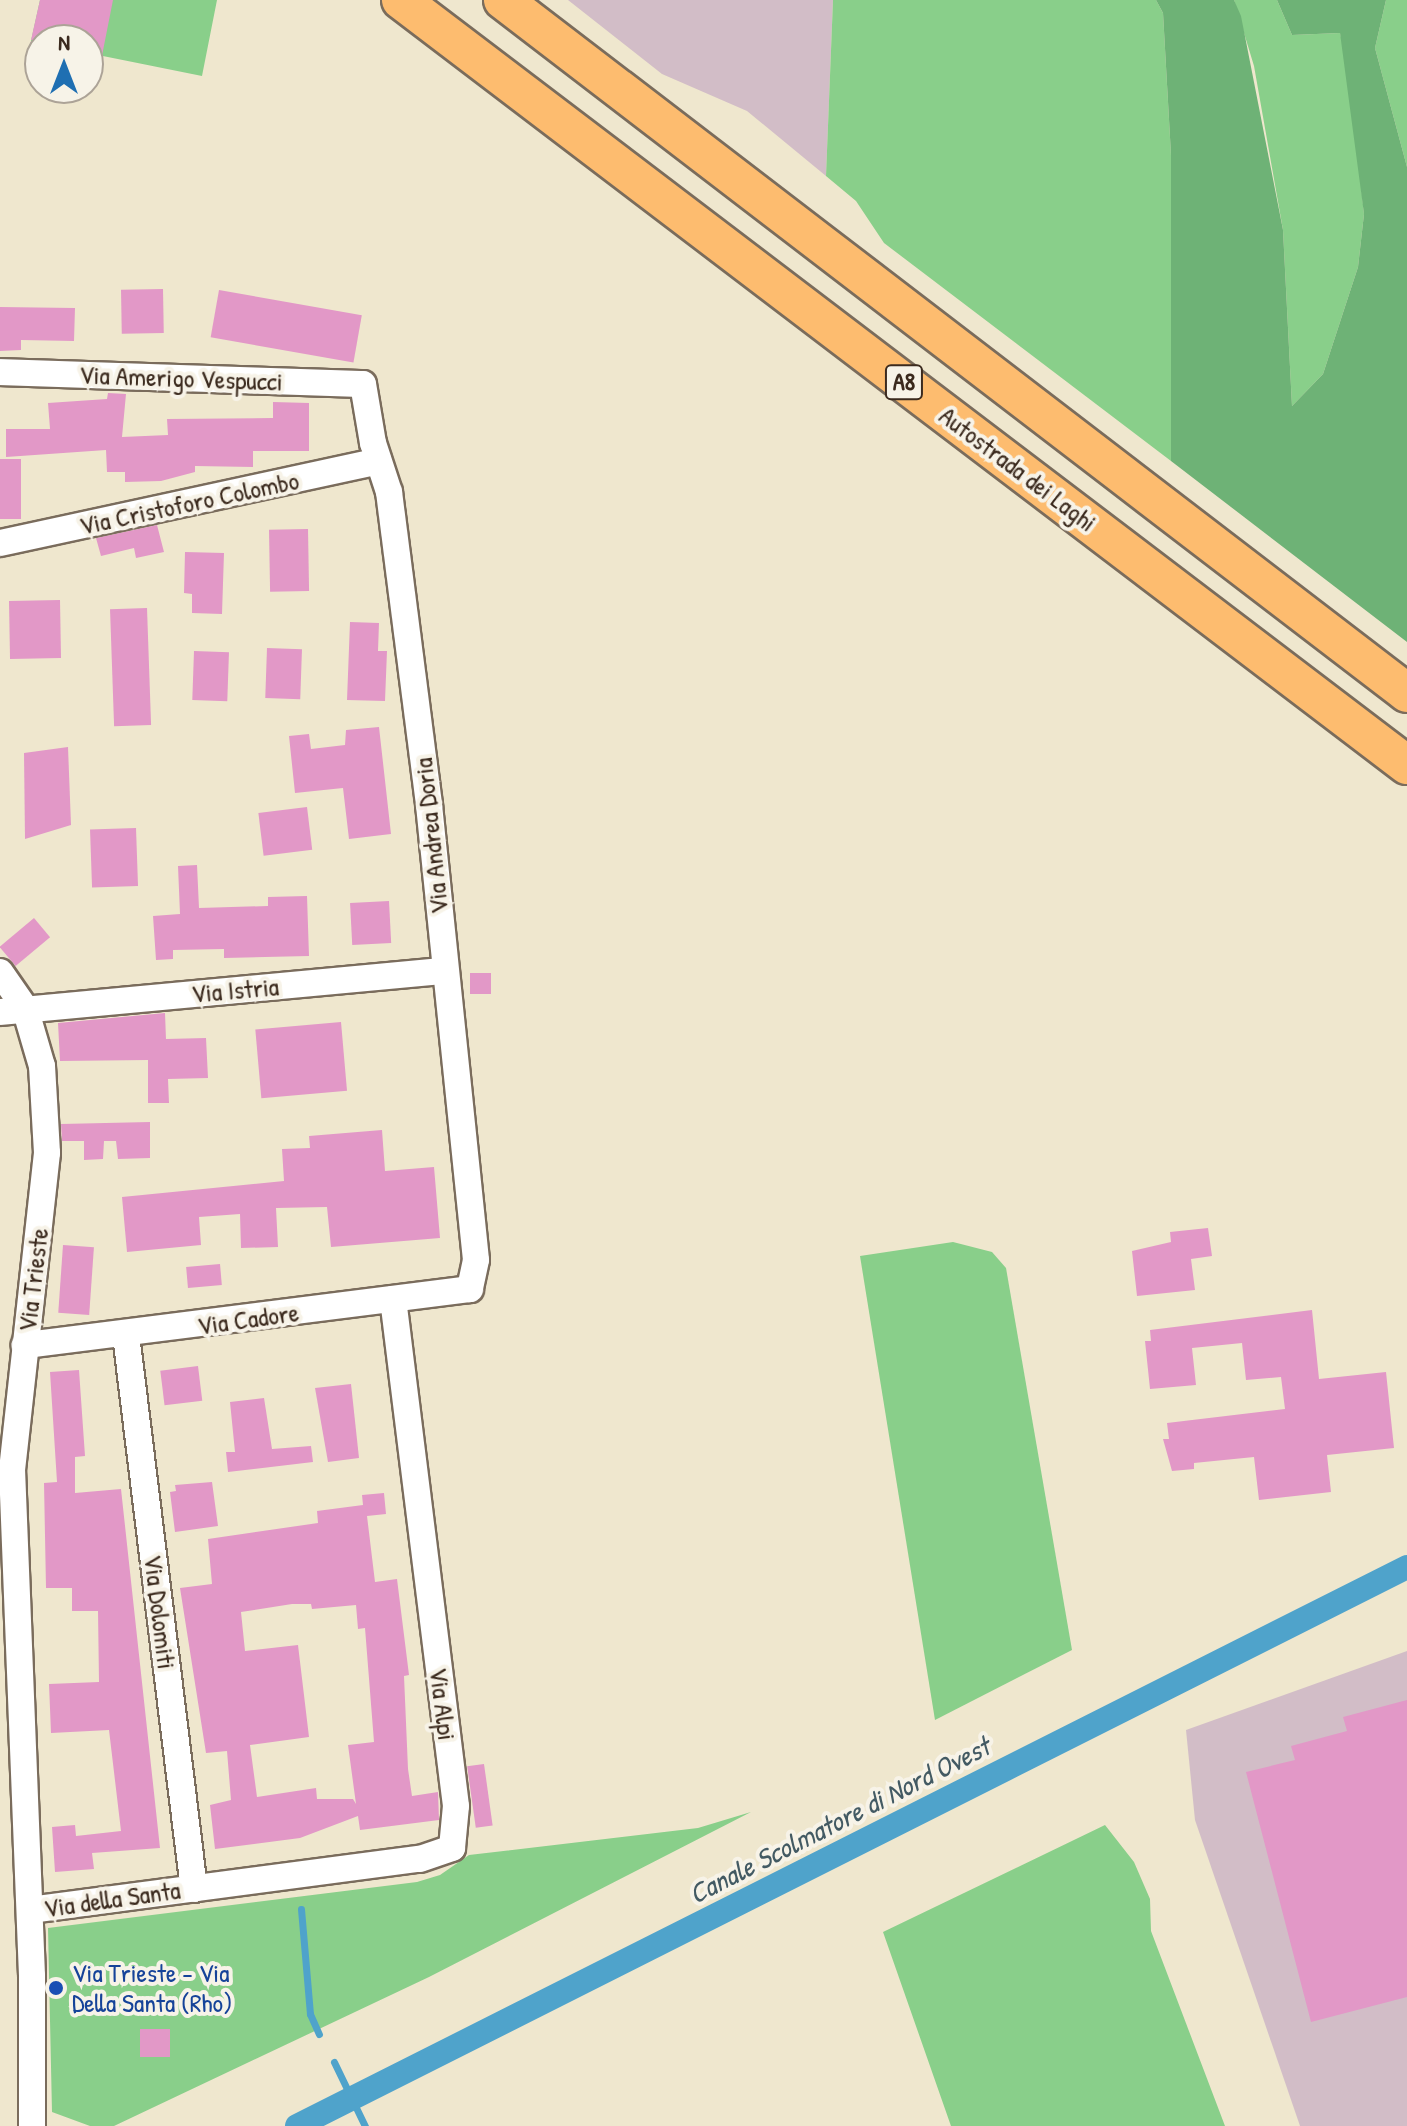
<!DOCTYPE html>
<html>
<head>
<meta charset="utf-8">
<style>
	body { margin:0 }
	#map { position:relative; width:1407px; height:2126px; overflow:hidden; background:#efe7ce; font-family:"Patrick Hand",sans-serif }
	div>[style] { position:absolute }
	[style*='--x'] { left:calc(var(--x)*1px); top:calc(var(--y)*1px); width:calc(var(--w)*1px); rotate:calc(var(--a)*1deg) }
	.industrial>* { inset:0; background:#d2bdc7 }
	.green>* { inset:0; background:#89cf8a }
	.forest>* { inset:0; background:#6eb276 }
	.stream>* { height:7px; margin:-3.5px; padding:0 3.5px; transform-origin:3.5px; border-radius:3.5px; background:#4fa3cb }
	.canal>* { height:24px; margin:-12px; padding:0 12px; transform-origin:12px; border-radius:12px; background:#4fa3cb }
	.building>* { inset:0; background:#e298c7; transform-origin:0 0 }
	.roads { filter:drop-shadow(2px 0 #7a6c5c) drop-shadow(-2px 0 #7a6c5c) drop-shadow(0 2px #7a6c5c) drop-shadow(0 -2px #7a6c5c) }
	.minor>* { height:26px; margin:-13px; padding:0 13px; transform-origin:13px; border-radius:13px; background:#fff }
	.highway>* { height:38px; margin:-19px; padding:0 19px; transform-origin:19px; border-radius:19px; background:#fdbc6f }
	.dots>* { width:22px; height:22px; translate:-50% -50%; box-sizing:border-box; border:4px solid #f7f3e8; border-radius:50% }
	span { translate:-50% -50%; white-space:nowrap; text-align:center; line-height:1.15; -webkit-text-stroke:8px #f7f3e8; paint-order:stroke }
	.shield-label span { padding:2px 6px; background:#f7f3e8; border:2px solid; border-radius:6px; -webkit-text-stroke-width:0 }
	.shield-label { font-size:24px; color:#3b2a1e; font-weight:700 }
	.street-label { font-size:26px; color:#3b2a1e }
	.transit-label { font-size:26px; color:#164399 }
	.left { translate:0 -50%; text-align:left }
	.water-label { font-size:28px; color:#435a63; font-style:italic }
	.north { position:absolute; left:24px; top:24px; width:80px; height:80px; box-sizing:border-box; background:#f7f3e8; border:2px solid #aca397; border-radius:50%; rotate:0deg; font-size:22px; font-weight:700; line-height:32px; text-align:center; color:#3b2a1e }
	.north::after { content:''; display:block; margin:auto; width:28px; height:36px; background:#1f6fb2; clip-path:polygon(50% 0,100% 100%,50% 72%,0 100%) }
</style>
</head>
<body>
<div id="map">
	<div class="industrial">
		<div style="clip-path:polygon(568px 0,833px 0,826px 176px,747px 111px,662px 74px)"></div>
		<div style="clip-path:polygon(1407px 1651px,1407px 2126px,1300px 2126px,1195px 1820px,1186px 1730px)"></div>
	</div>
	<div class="green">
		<div style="clip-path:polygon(40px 0,217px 0,202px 76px,88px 53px,88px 40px,31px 41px)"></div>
		<div style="clip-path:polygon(833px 0,1156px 0,1163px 13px,1171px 155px,1171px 461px,884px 243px,856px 201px,826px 176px)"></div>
		<div style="clip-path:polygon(1234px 0,1277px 0,1292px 35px,1340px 33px,1349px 72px,1364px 214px,1358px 267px,1323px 374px,1292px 406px,1283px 230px,1254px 66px)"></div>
		<div style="clip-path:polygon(1386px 0,1407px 0,1407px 167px,1375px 48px)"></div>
		<div style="clip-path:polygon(953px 1242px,992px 1252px,1006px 1268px,1072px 1650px,935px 1720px,860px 1256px)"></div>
		<div style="clip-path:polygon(751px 1812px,429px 1977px,114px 2126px,90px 2126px,52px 2112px,48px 1928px,417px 1882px,440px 1875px,469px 1855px,698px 1828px)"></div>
		<div style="clip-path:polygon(1105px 1825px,1134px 1862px,1150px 1899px,1151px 1931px,1225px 2126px,951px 2126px,883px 1932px)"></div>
	</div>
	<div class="forest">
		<div style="clip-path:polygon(1156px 0,1234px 0,1241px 16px,1283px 230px,1292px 406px,1323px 374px,1358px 267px,1364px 214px,1340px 33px,1292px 35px,1277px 0,1386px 0,1375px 48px,1407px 167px,1407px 642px,1171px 461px,1171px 155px,1163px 13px)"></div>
	</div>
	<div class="stream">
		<div style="--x:301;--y:1909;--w:105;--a:85.1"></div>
		<div style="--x:310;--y:2014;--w:22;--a:66"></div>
		<div style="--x:334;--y:2062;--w:71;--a:64.2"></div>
	</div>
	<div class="canal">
		<div style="--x:297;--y:2126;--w:1243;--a:-26.73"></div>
	</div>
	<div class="building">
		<div style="clip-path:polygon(40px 0,113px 0,97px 81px,88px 80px,88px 40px,31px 40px)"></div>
		<div style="left:163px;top:289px;width:44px;height:42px;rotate:89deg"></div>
		<div style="left:219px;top:290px;width:145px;height:48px;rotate:10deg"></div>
		<div style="clip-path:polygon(0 307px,75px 308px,74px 341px,21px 340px,21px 350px,0 351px)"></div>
		<div style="clip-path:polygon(108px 393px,126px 394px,122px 437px,168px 435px,167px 419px,273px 418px,273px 402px,309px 403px,309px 451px,253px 451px,253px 467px,195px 466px,195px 472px,161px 481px,125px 482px,125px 472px,107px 472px,106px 450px,6px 457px,6px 429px,50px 429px,48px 403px,107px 399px)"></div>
		<div style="left:0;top:459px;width:21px;height:60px"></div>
		<div style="clip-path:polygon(157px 525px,164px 552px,136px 558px,134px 548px,101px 556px,96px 538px)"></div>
		<div style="left:308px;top:529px;width:62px;height:39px;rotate:89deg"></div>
		<div style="clip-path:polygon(185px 552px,224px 553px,222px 614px,192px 613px,192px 594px,184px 593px)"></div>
		<div style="left:60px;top:600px;width:58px;height:51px;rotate:89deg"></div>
		<div style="left:147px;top:608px;width:117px;height:37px;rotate:88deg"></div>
		<div style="clip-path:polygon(350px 622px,379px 623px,378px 651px,387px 651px,385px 701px,347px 700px)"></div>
		<div style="left:267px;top:648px;width:35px;height:50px;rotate:2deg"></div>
		<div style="left:194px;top:651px;width:35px;height:49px;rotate:2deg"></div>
		<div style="clip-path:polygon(379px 727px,391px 834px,349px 839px,343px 788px,295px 793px,289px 736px,309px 734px,311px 749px,345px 745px,346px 730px)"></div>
		<div style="clip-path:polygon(68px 747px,71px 825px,25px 839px,24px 753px)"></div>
		<div style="left:307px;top:807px;width:43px;height:49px;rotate:83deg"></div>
		<div style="left:136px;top:828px;width:58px;height:46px;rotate:88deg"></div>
		<div style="clip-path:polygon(197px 865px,199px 908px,268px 906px,268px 897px,307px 896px,309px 956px,224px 958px,224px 949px,173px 950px,173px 959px,156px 960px,153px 916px,180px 914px,178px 866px)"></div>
		<div style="left:389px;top:901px;width:42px;height:39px;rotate:87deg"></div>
		<div style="left:34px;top:918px;width:25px;height:45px;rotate:50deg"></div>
		<div style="left:491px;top:973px;width:21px;height:21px;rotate:90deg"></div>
		<div style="clip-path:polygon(165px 1013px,166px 1039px,206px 1038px,208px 1078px,168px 1079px,169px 1103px,148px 1103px,148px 1060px,60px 1061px,58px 1023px)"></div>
		<div style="left:341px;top:1022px;width:69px;height:86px;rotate:85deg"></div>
		<div style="clip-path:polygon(150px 1122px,150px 1158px,118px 1159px,116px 1141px,104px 1141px,103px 1159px,84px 1160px,84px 1141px,62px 1141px,61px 1124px)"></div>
		<div style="clip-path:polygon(382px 1130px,385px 1171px,434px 1167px,440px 1238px,331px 1247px,327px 1207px,276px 1208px,278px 1247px,241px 1248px,240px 1214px,199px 1217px,201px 1245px,127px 1252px,122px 1197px,284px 1181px,282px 1149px,310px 1148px,309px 1136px)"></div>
		<div style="clip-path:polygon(1208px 1228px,1212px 1256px,1191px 1259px,1195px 1290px,1137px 1296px,1132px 1251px,1171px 1242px,1170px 1232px)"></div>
		<div style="left:63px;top:1245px;width:31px;height:68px;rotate:4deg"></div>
		<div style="left:220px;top:1264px;width:21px;height:34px;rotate:85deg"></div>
		<div style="clip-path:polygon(1312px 1310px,1319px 1379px,1386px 1372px,1394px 1448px,1327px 1455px,1331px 1492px,1259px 1500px,1254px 1457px,1194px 1463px,1194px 1469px,1172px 1471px,1163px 1439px,1169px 1439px,1167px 1423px,1285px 1409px,1281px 1377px,1246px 1380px,1242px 1343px,1192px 1348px,1196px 1385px,1150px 1389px,1145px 1341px,1151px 1341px,1150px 1330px)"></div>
		<div style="left:198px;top:1366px;width:35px;height:38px;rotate:83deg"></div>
		<div style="clip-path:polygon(79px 1370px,85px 1456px,75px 1457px,75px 1493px,121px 1489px,160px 1848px,92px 1853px,94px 1869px,55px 1872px,52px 1827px,75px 1825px,76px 1836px,121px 1831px,109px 1730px,51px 1733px,49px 1684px,99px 1682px,98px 1611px,72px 1611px,72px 1588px,46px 1588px,44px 1483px,57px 1482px,50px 1372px)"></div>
		<div style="clip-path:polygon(351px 1384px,359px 1458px,328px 1462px,315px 1388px)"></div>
		<div style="clip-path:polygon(264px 1398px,272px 1449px,311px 1446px,313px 1462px,228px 1472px,226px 1452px,235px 1452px,230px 1402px)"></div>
		<div style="clip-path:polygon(212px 1482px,218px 1526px,175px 1532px,170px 1492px,176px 1491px,175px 1485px)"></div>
		<div style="clip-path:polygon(evenodd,384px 1493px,386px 1514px,367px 1516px,375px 1582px,397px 1579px,409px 1675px,404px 1676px,408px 1769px,412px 1796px,438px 1792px,439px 1820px,360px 1830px,358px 1816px,300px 1838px,215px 1849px,210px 1805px,231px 1800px,227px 1751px,206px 1753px,180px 1588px,212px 1584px,208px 1539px,318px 1523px,317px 1511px,363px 1505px,362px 1495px,384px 1493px,292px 1604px,311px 1604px,312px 1609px,356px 1605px,358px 1629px,365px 1628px,374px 1742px,348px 1745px,356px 1804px,353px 1799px,317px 1799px,316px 1788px,257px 1797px,250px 1745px,309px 1737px,298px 1645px,245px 1651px,241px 1612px,292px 1604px)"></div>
		<div style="clip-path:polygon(1407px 1700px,1407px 1997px,1311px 2022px,1246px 1772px,1295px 1760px,1291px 1746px,1347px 1731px,1343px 1717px)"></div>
		<div style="left:484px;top:1764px;width:62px;height:17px;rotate:82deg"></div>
		<div style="left:140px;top:2029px;width:30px;height:28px"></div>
	</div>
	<div class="roads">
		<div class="minor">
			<div style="--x:0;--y:372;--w:363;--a:1.9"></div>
			<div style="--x:363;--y:384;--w:60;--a:80.4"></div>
			<div style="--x:373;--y:443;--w:52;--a:71.9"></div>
			<div style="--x:389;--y:492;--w:316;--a:82.7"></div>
			<div style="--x:429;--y:805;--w:457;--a:84.1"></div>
			<div style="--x:476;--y:1260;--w:30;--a:102"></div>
			<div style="--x:470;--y:1289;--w:449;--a:172.8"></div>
			<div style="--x:0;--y:543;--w:387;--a:-12.2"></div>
			<div style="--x:0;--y:972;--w:44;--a:55.2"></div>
			<div style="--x:25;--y:1008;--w:60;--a:73.7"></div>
			<div style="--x:42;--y:1066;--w:87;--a:86.7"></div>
			<div style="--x:47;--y:1153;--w:318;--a:96.3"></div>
			<div style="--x:12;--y:1469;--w:507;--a:87.74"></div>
			<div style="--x:32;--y:1976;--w:150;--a:90"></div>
			<div style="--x:0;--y:1012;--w:447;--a:-5.3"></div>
			<div style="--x:126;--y:1335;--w:558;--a:83"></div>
			<div style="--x:30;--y:1910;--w:393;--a:-7.5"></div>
			<div style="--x:420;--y:1859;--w:34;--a:-19"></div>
			<div style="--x:452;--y:1848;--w:42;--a:-84.6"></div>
			<div style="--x:456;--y:1806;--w:511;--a:-97.08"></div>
		</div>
		<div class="highway">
			<div style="--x:401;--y:0;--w:1264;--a:37.25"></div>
			<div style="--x:503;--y:0;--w:1139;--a:37.47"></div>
		</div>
	</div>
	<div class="dots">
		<div style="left:56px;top:1988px;background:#1a4fb4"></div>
	</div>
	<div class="shield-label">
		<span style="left:904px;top:382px">A8</span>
	</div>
	<div class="street-label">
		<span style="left:181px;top:378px;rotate:2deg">Via Amerigo Vespucci</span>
		<span style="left:1018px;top:469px;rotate:37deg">Autostrada dei Laghi</span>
		<span style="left:189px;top:503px;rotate:-12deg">Via Cristoforo Colombo</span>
		<span style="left:431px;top:836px;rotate:-96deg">Via Andrea Doria</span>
		<span style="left:235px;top:990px;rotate:-5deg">Via Istria</span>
		<span style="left:33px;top:1280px;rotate:-83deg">Via Trieste</span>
		<span style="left:248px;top:1319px;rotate:-8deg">Via Cadore</span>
		<span style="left:160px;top:1612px;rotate:83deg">Via Dolomiti</span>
		<span style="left:443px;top:1704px;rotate:83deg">Via Alpi</span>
		<span style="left:112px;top:1899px;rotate:-8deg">Via della Santa</span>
	</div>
	<div class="transit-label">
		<span class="left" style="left:72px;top:1988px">Via Trieste - Via<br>Della Santa (Rho)</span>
	</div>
	<div class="water-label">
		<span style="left:839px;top:1820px;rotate:-27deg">Canale Scolmatore di Nord Ovest</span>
	</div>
	<div class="north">N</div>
</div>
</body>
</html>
